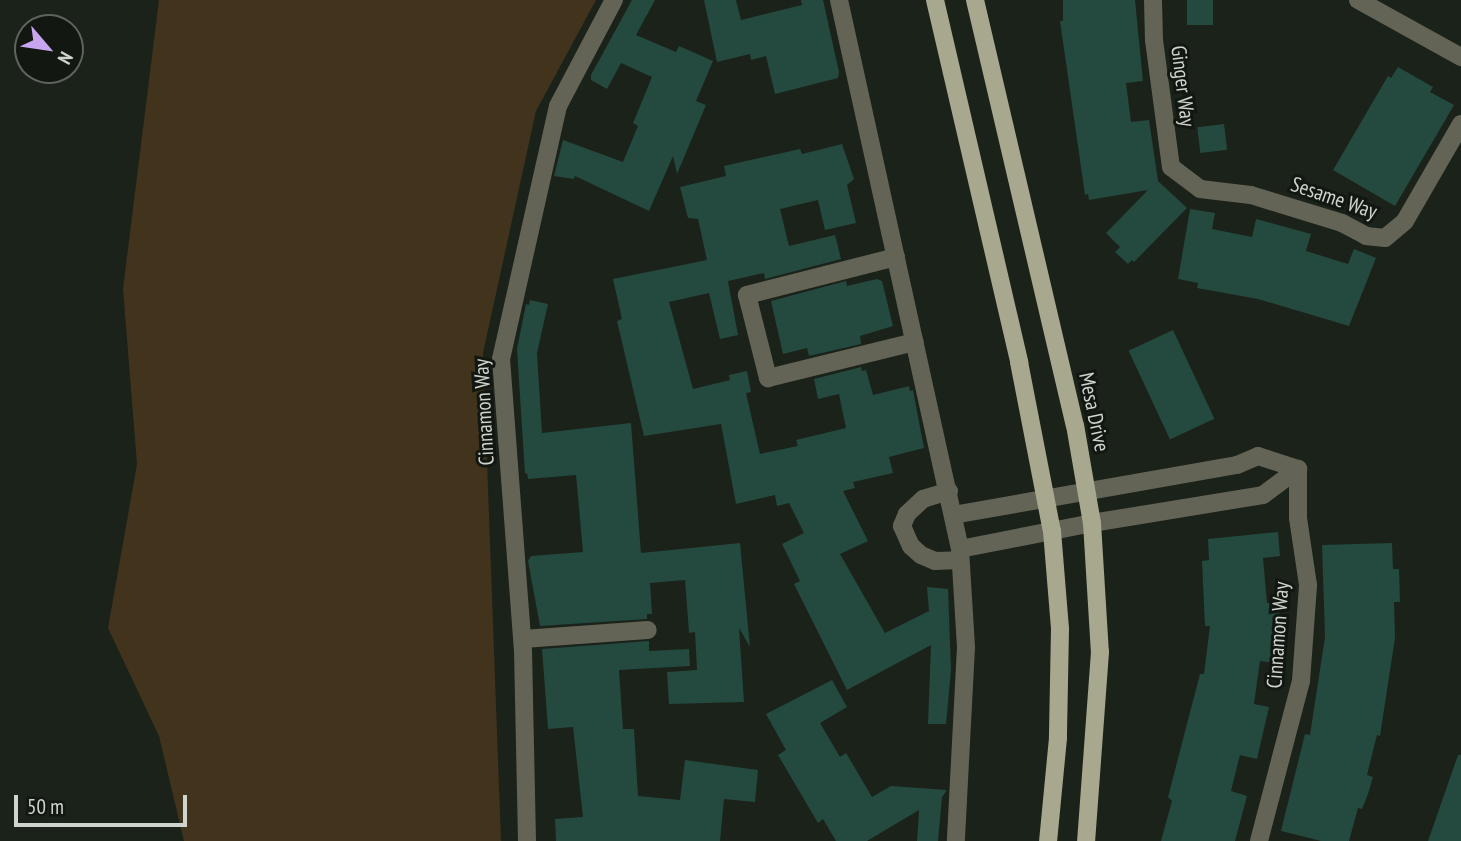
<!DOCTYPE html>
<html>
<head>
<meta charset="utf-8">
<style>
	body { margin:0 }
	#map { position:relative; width:1461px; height:841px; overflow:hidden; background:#1b221a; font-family:"PT Sans Narrow",sans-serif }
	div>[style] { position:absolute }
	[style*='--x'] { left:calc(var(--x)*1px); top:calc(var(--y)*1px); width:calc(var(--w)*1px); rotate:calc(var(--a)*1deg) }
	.green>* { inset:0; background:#42331c }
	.building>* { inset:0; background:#24493f; transform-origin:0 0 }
	.minor>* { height:18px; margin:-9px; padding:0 9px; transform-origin:9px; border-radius:9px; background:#636456 }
	.major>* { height:18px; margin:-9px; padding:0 9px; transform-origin:9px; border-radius:9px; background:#a7a88d }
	span { translate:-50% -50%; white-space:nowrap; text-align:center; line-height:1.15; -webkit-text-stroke:6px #121811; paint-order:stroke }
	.street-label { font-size:21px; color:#cfd4cf }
	.north { position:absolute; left:14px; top:14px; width:70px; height:70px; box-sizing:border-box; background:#121811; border:2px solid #5e635d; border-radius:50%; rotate:119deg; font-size:19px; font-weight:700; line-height:28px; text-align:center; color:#cfd4cf }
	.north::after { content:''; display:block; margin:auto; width:24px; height:32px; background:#c7a6ef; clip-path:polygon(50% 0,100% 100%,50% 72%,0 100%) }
	.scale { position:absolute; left:14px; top:795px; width:173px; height:32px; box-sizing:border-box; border:4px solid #cfd4cf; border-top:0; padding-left:9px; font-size:21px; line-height:24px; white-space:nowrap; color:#cfd4cf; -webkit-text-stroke:5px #121811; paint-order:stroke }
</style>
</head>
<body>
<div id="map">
	<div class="green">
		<div style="clip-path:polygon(159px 0,596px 0,536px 111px,483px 353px,501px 841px,184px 841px,159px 736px,108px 628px,137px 464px,123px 289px)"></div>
	</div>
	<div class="building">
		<div style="clip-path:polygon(632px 0,655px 0,636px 35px,676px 52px,679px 46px,713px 61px,696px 101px,706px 105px,677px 174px,673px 156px,649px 211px,575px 176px,574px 179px,554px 176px,563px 140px,623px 162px,638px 126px,633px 123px,652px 77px,621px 63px,607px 89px,591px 80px,591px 75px)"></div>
		<div style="clip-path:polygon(704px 0,736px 0,741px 20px,802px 5px,801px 0,823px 0,839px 72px,838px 78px,775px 94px,766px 56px,751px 60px,750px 54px,717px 62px)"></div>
		<div style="clip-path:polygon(1063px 0,1135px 0,1143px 81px,1126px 83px,1131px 122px,1149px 120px,1158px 181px,1187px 208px,1134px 262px,1132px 260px,1128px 264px,1115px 252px,1120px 247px,1106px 233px,1148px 190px,1089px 200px,1088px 194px,1085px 195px,1060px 21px,1063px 21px)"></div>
		<div style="left:1187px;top:0;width:26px;height:25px"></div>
		<div style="clip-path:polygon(1398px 67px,1433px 87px,1430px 92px,1454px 105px,1395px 206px,1333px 170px,1388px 76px,1391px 78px)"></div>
		<div style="left:1224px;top:124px;width:26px;height:27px;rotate:83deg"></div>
		<div style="clip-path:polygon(842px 144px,854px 179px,847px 185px,856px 223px,825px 230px,818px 200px,780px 209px,789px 246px,835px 235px,841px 259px,765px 279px,764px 273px,728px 281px,738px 335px,720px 339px,709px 293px,669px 302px,693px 389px,730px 380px,729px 375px,747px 371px,751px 392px,746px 393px,760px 454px,798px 446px,796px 440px,846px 428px,839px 394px,818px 399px,814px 379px,861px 367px,862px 371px,866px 370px,873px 395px,909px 386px,910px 391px,913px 390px,924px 448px,889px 457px,893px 473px,853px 482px,855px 488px,843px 491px,868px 541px,840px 554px,885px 633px,929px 611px,927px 587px,948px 589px,951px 670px,946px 724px,928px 724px,931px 645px,847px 690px,794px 584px,800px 581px,782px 544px,804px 533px,789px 503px,777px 506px,775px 495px,736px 504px,721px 424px,644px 436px,617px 321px,622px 319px,613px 279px,707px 260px,698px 219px,688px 218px,680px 187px,726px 176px,724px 166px,800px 149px,802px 154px)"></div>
		<div style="clip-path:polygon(1190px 209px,1215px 213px,1212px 229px,1252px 237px,1256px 219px,1311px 234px,1306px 251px,1348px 264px,1354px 249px,1376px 258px,1349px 326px,1258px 299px,1197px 288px,1198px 283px,1178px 279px)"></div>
		<div style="clip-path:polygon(877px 279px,882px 281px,893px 326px,860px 336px,861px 344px,809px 356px,807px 348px,783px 354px,771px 301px,846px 281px,847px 286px)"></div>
		<div style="clip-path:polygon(530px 300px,548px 304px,537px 353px,542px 433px,631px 423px,641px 553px,740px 543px,750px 647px,739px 628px,744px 702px,669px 704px,667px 672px,697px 670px,695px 632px,689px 633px,685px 580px,650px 583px,652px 614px,647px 614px,647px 619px,540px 626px,528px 561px,531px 556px,583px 552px,576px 475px,528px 479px,527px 473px,525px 474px,517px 349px,526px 304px,529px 305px)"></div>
		<div style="left:1173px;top:330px;width:98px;height:49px;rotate:65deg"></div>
		<div style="clip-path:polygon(1278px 532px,1280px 556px,1263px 558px,1267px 603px,1280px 603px,1277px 663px,1260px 661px,1254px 704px,1269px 707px,1257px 759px,1240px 755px,1231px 791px,1247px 796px,1235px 841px,1161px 841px,1172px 801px,1168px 797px,1200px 674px,1204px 674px,1210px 626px,1205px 626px,1202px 561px,1209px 560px,1208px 539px)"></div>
		<div style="clip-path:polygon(1392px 543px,1393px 569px,1399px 569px,1400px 602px,1394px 602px,1395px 638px,1380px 736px,1377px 735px,1367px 775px,1373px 777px,1368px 794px,1362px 809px,1358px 808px,1349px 841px,1321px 841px,1281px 831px,1305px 734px,1310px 735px,1325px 637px,1322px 545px)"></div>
		<div style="clip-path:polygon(649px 641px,649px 651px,689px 649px,690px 666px,619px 670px,623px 729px,634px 729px,638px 796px,680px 800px,685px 760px,758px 770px,755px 802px,724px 799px,720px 841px,556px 841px,555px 819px,583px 817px,573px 727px,548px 729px,542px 649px)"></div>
		<div style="clip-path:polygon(832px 680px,847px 707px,820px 723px,840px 757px,846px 753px,872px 797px,891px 786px,947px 790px,942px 797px,938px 841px,917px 841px,919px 810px,867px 841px,836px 841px,823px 819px,818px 823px,778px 755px,786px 750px,766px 714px)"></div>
		<div style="clip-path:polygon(1458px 755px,1461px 755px,1461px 841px,1428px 841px)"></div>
	</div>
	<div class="minor">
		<div style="--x:839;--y:0;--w:562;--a:77.57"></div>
		<div style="--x:960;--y:549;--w:98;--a:86.5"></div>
		<div style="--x:966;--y:647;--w:194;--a:93"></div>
		<div style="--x:1153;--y:0;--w:40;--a:88.6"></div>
		<div style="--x:1154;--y:40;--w:128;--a:82.4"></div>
		<div style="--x:1171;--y:167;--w:36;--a:37"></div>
		<div style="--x:1200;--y:189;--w:51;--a:6.7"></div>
		<div style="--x:1251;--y:195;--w:95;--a:17.1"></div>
		<div style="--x:1342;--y:223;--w:27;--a:28"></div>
		<div style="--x:1366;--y:236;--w:19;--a:6"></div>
		<div style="--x:1385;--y:238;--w:26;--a:-40"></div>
		<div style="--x:1405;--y:221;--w:112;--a:-60"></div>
		<div style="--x:1358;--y:0;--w:118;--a:29"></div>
		<div style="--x:896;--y:257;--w:154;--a:165.7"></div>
		<div style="--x:747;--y:295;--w:86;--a:75.8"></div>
		<div style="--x:768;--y:378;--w:151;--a:-13.8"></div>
		<div style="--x:949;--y:491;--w:27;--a:163"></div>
		<div style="--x:923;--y:499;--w:22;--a:137"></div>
		<div style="--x:907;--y:514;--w:13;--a:113"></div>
		<div style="--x:902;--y:526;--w:22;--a:66"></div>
		<div style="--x:911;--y:546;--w:13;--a:42"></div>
		<div style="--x:921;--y:555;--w:15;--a:23"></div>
		<div style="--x:935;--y:561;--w:25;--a:-2"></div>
		<div style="--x:953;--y:515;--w:288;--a:-10"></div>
		<div style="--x:1237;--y:465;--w:23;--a:-23"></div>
		<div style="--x:1258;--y:456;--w:42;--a:18"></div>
		<div style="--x:960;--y:549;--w:135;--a:-11.1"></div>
		<div style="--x:1092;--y:523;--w:173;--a:-9.3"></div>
		<div style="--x:1263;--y:495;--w:44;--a:-36.6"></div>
		<div style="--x:523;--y:639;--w:125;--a:-4.1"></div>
		<div style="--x:527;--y:841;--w:190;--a:-91.2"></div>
		<div style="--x:523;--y:651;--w:293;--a:-94.3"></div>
		<div style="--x:501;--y:359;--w:259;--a:-77.3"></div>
		<div style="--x:558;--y:106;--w:120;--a:-62.2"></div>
		<div style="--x:1259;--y:841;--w:165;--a:-75.3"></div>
		<div style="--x:1301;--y:681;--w:96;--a:-85.8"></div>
		<div style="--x:1308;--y:585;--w:68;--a:-98.5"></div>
		<div style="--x:1298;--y:518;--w:49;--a:-90"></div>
	</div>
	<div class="major">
		<div style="--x:935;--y:0;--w:372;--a:76.9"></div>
		<div style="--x:1019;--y:362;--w:172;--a:79"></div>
		<div style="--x:1052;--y:531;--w:98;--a:85.3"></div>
		<div style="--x:1060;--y:629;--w:109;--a:91.1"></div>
		<div style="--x:1058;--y:738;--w:103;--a:95.5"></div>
		<div style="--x:975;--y:0;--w:437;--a:76.8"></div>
		<div style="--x:1075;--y:425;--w:99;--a:80.2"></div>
		<div style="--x:1092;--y:523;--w:129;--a:86.5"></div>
		<div style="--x:1100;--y:652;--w:190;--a:94.2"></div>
	</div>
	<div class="street-label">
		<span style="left:1183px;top:86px;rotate:83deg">Ginger Way</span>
		<span style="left:1334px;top:198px;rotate:19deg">Sesame Way</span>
		<span style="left:484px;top:412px;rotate:-93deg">Cinnamon Way</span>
		<span style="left:1094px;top:412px;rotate:78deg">Mesa Drive</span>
		<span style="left:1278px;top:635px;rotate:-86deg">Cinnamon Way</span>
	</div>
	<div class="north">N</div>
	<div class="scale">50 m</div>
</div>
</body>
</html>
